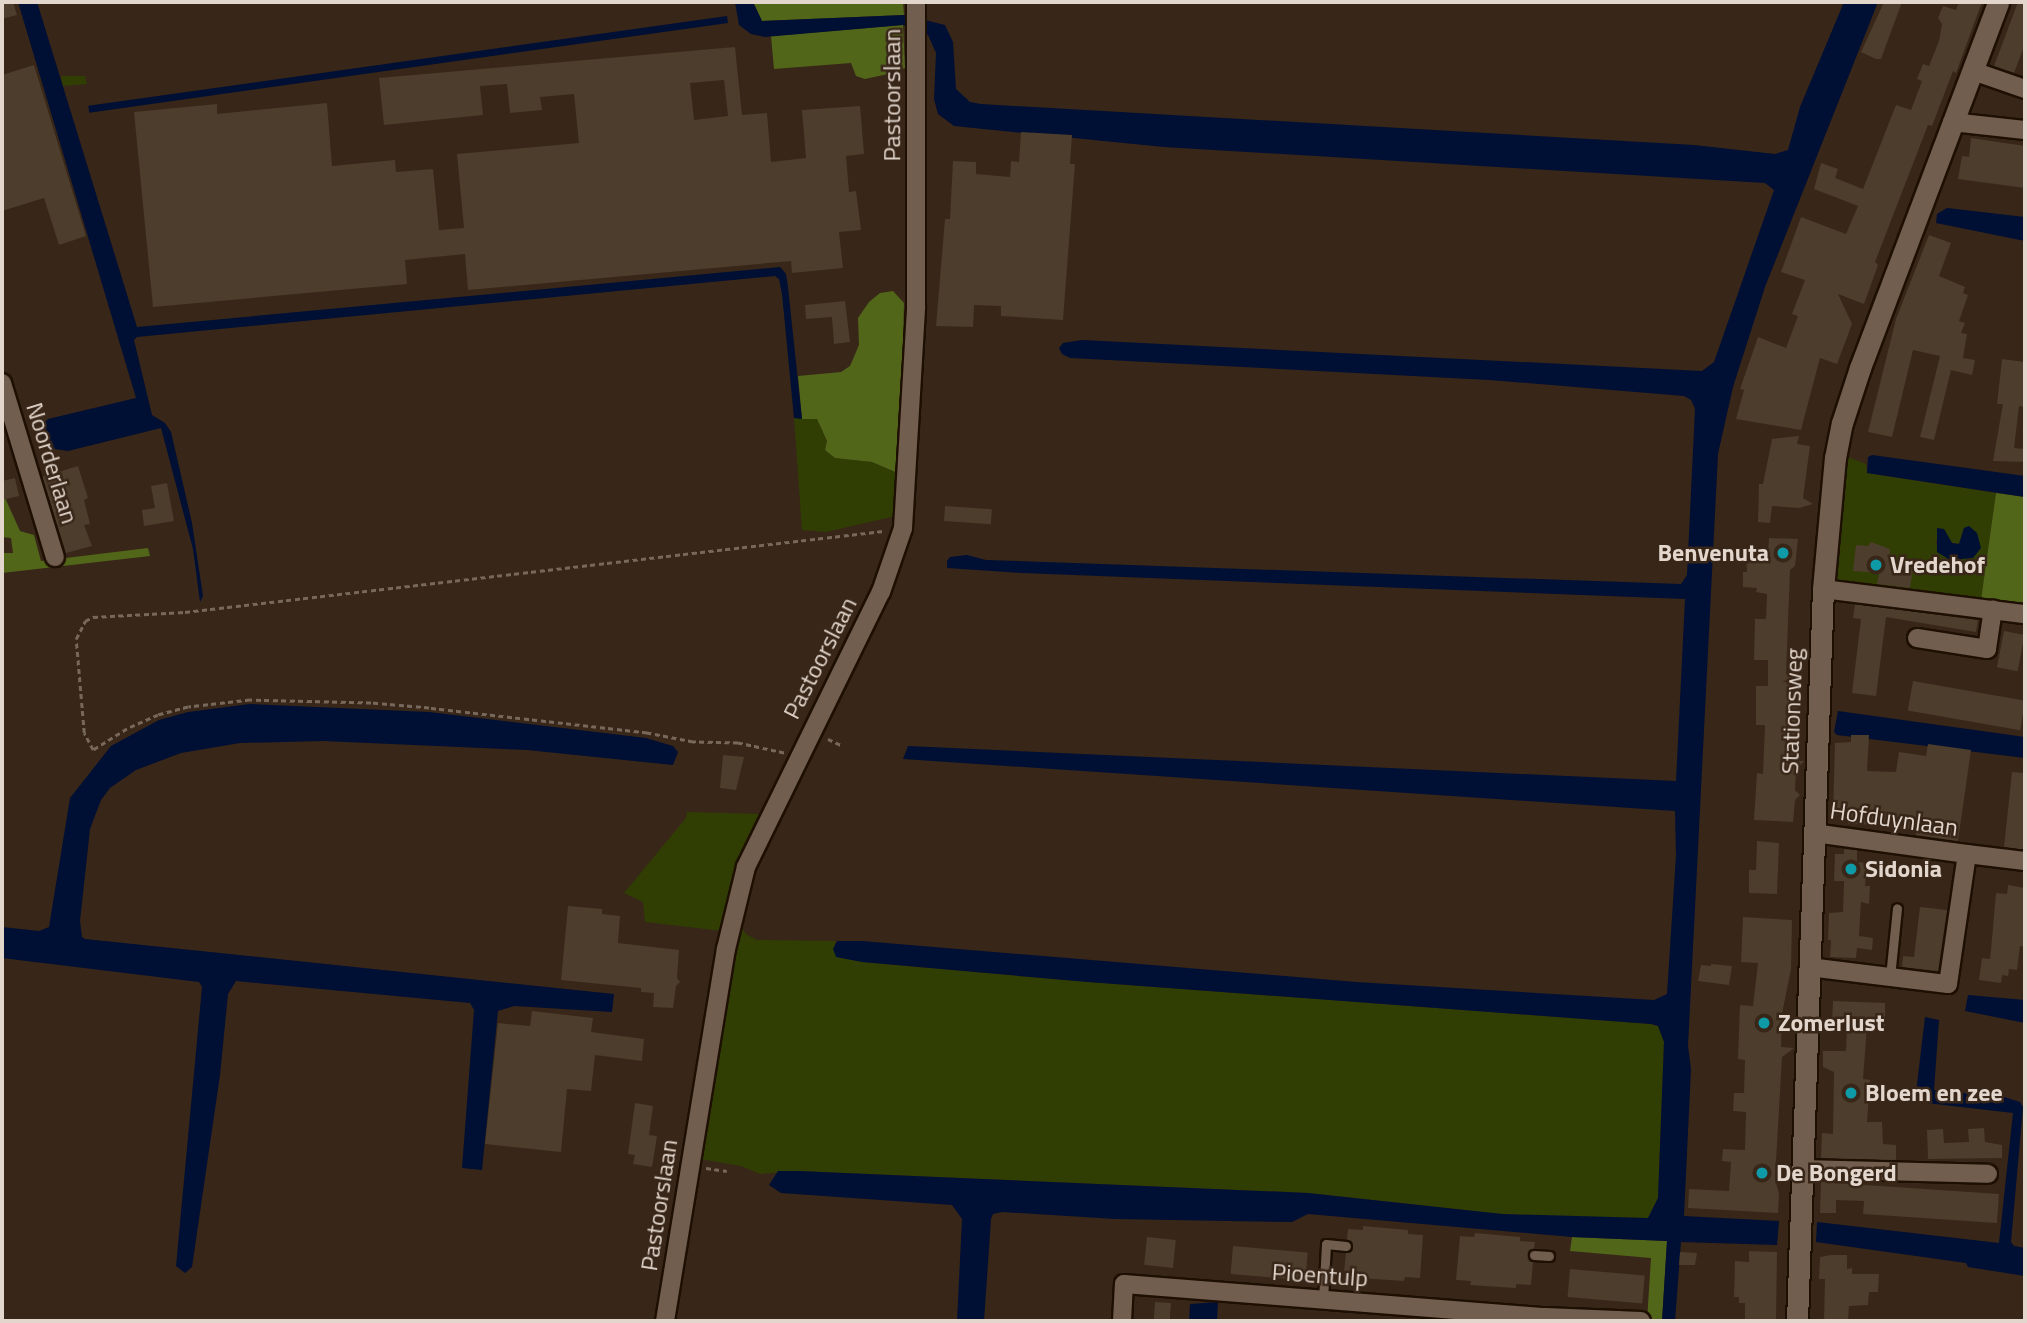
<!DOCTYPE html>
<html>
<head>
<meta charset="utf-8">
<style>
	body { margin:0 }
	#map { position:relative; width:2027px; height:1323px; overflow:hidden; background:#382618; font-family:"Titillium Web",sans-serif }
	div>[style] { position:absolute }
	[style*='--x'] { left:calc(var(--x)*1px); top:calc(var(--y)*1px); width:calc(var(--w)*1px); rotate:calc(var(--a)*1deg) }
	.green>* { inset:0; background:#303e04 }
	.forest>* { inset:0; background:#52661a }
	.water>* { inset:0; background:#000f34; transform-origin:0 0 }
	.building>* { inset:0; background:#4d3d2c; transform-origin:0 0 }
	.path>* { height:2.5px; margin-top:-1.25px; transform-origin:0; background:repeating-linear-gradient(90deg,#77685c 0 5px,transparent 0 8.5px) }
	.roads { filter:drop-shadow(2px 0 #1e0f03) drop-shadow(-2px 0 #1e0f03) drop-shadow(0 2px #1e0f03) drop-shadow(0 -2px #1e0f03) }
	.lane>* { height:9px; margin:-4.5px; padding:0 4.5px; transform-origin:4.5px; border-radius:4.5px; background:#725e4e }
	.street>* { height:18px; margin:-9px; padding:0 9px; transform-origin:9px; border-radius:9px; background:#725e4e }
	.secondary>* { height:21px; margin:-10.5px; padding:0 10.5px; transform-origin:10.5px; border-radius:10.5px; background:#725e4e }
	.dots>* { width:19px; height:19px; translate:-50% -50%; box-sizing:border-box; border:4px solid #382618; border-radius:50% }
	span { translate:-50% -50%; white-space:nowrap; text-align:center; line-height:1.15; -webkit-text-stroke:5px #382618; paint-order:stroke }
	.street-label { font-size:24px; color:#e2d6cd }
	.poi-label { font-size:24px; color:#e2d6cd; font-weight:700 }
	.right { translate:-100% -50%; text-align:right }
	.left { translate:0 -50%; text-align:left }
	.frame { position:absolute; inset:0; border:4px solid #e2d6cd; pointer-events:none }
</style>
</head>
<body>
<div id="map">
	<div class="green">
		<div style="clip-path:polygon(61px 76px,85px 76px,87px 84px,63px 86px)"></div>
		<div style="clip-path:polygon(794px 418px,817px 419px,827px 442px,825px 450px,835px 458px,872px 462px,900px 474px,896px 516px,826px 532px,802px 530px)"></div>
		<div style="clip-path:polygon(evenodd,1843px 455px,1866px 464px,1867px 473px,1996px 493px,1980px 607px,1831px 585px,1843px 455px,1964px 528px,1973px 558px,1935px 544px,1944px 529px,1952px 543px,1959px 544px,1964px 528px)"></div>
		<div style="clip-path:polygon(687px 812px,762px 814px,741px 861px,723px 931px,645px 922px,643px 902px,624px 893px,686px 818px)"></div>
		<div style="clip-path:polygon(740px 925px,746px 934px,757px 940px,837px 941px,834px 944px,862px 962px,1088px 982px,1651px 1024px,1658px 1026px,1664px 1042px,1658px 1198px,1648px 1218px,1642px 1220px,1502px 1214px,1308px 1193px,798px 1171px,760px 1174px,741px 1166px,700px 1159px)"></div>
	</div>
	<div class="forest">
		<div style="clip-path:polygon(753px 2px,787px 2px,787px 4px,903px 2px,904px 15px,762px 21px)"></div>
		<div style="clip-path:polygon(903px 25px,905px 68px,888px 74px,865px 79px,856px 76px,851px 63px,774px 69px,771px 36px)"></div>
		<div style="clip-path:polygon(893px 291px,904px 303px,900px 474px,872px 462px,835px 458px,825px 450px,827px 441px,817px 419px,802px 419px,798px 376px,841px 372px,850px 366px,859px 345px,858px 318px,869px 302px,880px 293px)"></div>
		<div style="clip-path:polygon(2px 491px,20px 531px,34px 535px,41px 561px,148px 548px,150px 556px,2px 573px,2px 553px,13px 553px,11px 538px,2px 537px)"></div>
		<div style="clip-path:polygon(1996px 493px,2025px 497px,2025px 611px,1980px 607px)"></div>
		<div style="clip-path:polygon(1572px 1237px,1667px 1241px,1662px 1321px,1647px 1321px,1651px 1258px,1570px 1251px)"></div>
	</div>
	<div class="water">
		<div style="clip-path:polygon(18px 2px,37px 2px,137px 327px,780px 267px,786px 274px,788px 287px,802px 419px,794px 418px,782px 294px,779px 279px,775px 276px,137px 337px,134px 340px,152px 415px,165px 423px,171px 432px,192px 523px,203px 596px,200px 602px,193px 549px,161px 428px,68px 451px,48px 448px,39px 430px,39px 427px,48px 419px,136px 398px)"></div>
		<div style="clip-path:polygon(735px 2px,753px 2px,762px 21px,904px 15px,945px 25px,953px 42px,956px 89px,970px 102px,981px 104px,1694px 145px,1775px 154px,1788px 150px,1800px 107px,1844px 2px,1878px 2px,1765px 287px,1733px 387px,1718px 454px,1688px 1046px,1691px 1069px,1684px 1216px,1779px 1221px,1777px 1245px,1681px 1242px,1675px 1321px,1662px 1321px,1667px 1241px,1572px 1237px,1308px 1214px,1292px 1222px,1115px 1219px,1002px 1212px,993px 1214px,991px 1219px,984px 1321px,957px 1321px,962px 1219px,952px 1205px,781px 1193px,769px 1185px,778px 1171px,798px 1171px,1308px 1193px,1502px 1214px,1648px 1218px,1658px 1198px,1664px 1042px,1658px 1026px,1651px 1024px,1088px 982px,862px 962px,836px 957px,833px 949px,837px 941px,862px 941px,1356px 982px,1654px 1000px,1667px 994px,1676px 855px,1675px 811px,903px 759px,908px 746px,1676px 781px,1685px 599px,1022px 573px,947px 568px,947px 561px,950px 557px,967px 555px,986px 560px,1681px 584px,1687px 575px,1695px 409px,1691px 400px,1684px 396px,1489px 380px,1070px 358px,1062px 354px,1059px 348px,1063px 343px,1082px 340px,1702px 371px,1714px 362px,1774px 190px,1765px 183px,1164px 147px,954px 126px,938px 114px,934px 99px,936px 53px,928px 35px,903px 25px,765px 37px,751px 34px,739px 25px)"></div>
		<div style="left:727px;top:16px;width:7px;height:645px;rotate:82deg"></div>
		<div style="clip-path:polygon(1947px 208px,2025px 217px,2025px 241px,1936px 223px,1937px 214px)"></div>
		<div style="clip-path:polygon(1872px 455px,2025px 476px,2025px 497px,1867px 473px,1868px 457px)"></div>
		<div style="clip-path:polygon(1969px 526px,1977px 533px,1981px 548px,1973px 558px,1950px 560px,1937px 552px,1937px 528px,1944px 529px,1952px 543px,1959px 544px,1964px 528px)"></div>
		<div style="clip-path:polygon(250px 704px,429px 712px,646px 738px,673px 746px,678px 752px,673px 765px,527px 750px,323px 741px,240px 743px,181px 753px,136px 770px,110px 788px,101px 800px,90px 829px,80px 921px,82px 937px,85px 939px,614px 994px,612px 1012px,514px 1006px,498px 1011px,482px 1170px,462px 1168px,474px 1010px,470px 1003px,236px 981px,228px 994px,220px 1075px,192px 1267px,185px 1273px,176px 1266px,202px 987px,199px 982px,2px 958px,2px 927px,39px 931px,49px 927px,70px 798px,111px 746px,159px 720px,188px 712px)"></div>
		<div style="clip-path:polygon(1838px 711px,2025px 737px,2025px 758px,1837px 735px,1834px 732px)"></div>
		<div style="clip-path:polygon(1968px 995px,2025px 1000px,2025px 1023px,1965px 1011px)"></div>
		<div style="clip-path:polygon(1925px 1017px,1939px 1020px,1934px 1090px,2004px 1097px,2020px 1102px,2023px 1107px,2011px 1242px,2014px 1246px,2025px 1248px,2025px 1276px,1968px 1267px,1966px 1263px,1816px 1242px,1817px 1222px,1999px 1243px,2013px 1113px,1918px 1102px,1916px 1093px)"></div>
		<div style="clip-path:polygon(1218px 1302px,1217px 1321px,1189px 1321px,1190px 1304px)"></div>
	</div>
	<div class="building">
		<div style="clip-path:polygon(2px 2px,13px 2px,17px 15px,2px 19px)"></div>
		<div style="clip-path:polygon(1884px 2px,1902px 2px,1881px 59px,1876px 59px,1861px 52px)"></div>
		<div style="clip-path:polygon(1959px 2px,1982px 2px,1956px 73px,1953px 71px,1932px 126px,1928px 125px,1875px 262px,1878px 265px,1864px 304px,1838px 294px,1852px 324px,1837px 364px,1820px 358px,1801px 430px,1736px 419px,1744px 390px,1740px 389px,1758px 337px,1786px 348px,1798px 316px,1792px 314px,1805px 280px,1781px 272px,1801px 217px,1846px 234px,1858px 206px,1814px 189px,1821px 163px,1838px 169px,1835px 178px,1863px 189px,1896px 105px,1911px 110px,1922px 81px,1917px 79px,1923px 64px,1929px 66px,1939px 41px,1942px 24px,1938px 18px,1943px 6px,1956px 10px)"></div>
		<div style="clip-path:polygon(2018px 2px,2025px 2px,2025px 44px,2014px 73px,1994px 66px)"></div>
		<div style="clip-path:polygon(evenodd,735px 47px,742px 115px,767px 113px,771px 162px,806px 158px,802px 110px,860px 106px,864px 154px,846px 156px,849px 192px,856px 191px,861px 230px,839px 232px,843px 268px,792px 273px,791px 261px,468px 290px,465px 254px,405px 260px,407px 284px,153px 307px,134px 112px,217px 104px,217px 114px,327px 103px,332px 166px,395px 160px,396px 172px,433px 169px,439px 230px,464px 228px,457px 154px,579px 143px,574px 94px,540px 97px,542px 110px,510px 113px,507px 84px,480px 86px,483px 115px,384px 125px,379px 78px,735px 47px,724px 80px,728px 116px,694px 120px,690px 83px,724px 80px)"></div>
		<div style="clip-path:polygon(34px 65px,86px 236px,59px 245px,44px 198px,2px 211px,2px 75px)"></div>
		<div style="clip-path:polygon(1021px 132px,1072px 135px,1070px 164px,1075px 164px,1063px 320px,1001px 316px,1001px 306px,974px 305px,973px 327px,936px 326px,945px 219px,950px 219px,953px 161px,976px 162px,976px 174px,1010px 177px,1011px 161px,1019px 162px)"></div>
		<div style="clip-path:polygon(1971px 138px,2025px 146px,2025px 188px,1958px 179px,1962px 156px,1969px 157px)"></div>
		<div style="clip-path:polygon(1929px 235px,1951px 243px,1939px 276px,1965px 287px,1963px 293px,1968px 295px,1959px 321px,1965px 323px,1961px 333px,1967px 334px,1963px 358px,1975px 360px,1972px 375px,1951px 370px,1934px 440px,1920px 437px,1940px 356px,1913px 350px,1892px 437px,1868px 432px,1896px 319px)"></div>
		<div style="clip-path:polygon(845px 301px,850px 342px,834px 344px,832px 317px,806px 319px,805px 305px)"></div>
		<div style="clip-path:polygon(2002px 359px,2025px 362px,2025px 407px,2019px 406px,2014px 448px,2025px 449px,2025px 462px,1993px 461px,2003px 404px,1997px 404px)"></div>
		<div style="clip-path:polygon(1799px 436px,1797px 444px,1810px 446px,1803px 498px,1813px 504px,1799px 508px,1772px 506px,1770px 523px,1758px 522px,1759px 484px,1763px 484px,1772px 439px)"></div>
		<div style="clip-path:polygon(78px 466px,88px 498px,84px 500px,90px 524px,84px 525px,92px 546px,66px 553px,42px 477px)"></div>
		<div style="clip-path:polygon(15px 478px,19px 496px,2px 500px,2px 481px)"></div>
		<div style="clip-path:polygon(167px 483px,174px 521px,144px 526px,142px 510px,155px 508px,151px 486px)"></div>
		<div style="left:945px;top:506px;width:47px;height:15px;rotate:4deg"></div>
		<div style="clip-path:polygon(1769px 538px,1798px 539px,1795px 566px,1790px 570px,1786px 674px,1799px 678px,1795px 761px,1804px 761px,1796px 771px,1795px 790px,1800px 795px,1795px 800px,1793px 822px,1754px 820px,1757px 773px,1763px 774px,1765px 725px,1756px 725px,1756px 686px,1768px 686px,1768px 660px,1754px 660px,1755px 619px,1766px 619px,1767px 594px,1756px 592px,1757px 588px,1743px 587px,1743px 572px,1747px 572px,1746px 553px,1768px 553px)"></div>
		<div style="clip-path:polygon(1871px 542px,1890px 549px,1889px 563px,1913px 569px,1910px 588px,1877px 584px,1879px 573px,1853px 571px,1856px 545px,1868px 546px)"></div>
		<div style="clip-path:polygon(1855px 604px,1978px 620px,1976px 632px,1886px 617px,1876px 696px,1852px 693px,1861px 619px,1853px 618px)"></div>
		<div style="left:2004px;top:631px;width:21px;height:37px;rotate:11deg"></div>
		<div style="left:1913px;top:681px;width:114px;height:30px;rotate:10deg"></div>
		<div style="clip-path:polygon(1851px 735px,1869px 735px,1867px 771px,1896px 772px,1899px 752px,1926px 756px,1928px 744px,1971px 750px,1958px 841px,1916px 835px,1916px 830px,1889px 828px,1889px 825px,1848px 824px,1848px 816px,1833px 814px,1835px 743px,1851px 742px)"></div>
		<div style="clip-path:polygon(723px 755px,744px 757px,736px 790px,720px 788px)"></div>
		<div style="clip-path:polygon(2012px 772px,2025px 773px,2025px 850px,2004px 847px)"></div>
		<div style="clip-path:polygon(1757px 841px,1779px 843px,1777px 894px,1749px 893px,1749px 870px,1756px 870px)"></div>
		<div style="clip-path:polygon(1844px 849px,1857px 850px,1857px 862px,1867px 863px,1865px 886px,1870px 886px,1869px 904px,1861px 902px,1859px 936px,1873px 938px,1872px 950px,1857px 948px,1856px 958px,1830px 957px,1831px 940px,1828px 940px,1829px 913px,1843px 912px,1844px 881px,1834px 881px,1835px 854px,1844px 854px)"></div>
		<div style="clip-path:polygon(2008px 885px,2025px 888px,2025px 947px,2020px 946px,2017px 970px,2009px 969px,2008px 976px,2002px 975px,2001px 983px,1979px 980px,1982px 958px,1990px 959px,1991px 950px,1996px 893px,2007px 894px)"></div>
		<div style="clip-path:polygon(568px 906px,602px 909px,602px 914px,620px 916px,618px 943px,679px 950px,677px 978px,680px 982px,676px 986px,673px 1008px,653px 1007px,654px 993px,641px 992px,641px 988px,561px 980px)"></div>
		<div style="clip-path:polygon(1920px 907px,1947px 910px,1938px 971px,1902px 967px,1903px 956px,1914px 957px)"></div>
		<div style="clip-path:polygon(1743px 917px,1792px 920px,1791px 969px,1782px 1014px,1781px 1047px,1794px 1048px,1782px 1057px,1775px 1179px,1779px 1194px,1778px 1213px,1688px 1208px,1689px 1189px,1729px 1191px,1731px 1162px,1722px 1161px,1723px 1149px,1745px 1150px,1746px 1112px,1733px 1111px,1734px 1093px,1744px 1093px,1745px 1060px,1738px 1059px,1740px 1005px,1753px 1006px,1758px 963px,1741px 962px)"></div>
		<div style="clip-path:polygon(1711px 964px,1732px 966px,1729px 985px,1698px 981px,1701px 965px,1711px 966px)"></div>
		<div style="clip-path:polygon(1833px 1001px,1885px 1003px,1885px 1026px,1867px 1026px,1863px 1079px,1870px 1080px,1867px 1122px,1882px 1122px,1883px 1144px,1896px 1145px,1896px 1160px,1821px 1158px,1822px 1133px,1833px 1134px,1834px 1072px,1823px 1067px,1823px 1051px,1846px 1051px,1847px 1025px,1832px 1024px)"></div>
		<div style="clip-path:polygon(532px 1011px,593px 1018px,591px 1032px,644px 1039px,642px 1061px,595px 1055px,591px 1091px,567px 1089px,561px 1152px,485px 1144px,498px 1023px,530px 1026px)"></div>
		<div style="clip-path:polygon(635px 1103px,653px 1106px,649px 1135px,657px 1136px,652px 1167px,633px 1164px,635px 1155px,628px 1154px)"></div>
		<div style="clip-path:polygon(1984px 1128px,1985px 1142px,2002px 1145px,2002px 1158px,1928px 1159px,1927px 1130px,1943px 1129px,1944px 1143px,1969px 1142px,1968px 1129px)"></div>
		<div style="clip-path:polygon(1821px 1182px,1999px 1194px,1997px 1223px,1863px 1214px,1864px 1201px,1836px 1200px,1836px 1213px,1820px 1213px)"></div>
		<div style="clip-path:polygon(1363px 1226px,1408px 1230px,1408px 1234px,1423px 1235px,1420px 1278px,1405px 1277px,1404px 1281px,1359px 1278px,1359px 1274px,1344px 1272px,1346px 1253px,1353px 1246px,1347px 1239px,1348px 1229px,1363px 1230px)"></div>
		<div style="clip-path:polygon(1475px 1233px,1520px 1237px,1520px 1241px,1535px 1242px,1534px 1248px,1527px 1254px,1533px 1262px,1531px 1285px,1516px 1284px,1516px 1288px,1470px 1285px,1471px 1281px,1456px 1280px,1460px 1236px,1474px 1237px)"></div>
		<div style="left:1147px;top:1237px;width:29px;height:28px;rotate:6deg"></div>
		<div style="left:1233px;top:1246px;width:75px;height:28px;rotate:5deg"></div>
		<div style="clip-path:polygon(1749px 1251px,1777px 1252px,1776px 1321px,1745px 1321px,1745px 1303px,1739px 1303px,1739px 1297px,1734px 1297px,1735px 1261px,1749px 1262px)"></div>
		<div style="clip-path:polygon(1680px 1252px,1697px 1253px,1695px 1265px,1679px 1265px)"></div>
		<div style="clip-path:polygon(1831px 1255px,1847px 1255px,1847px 1269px,1852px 1268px,1852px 1274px,1879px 1274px,1878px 1292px,1869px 1292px,1868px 1305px,1849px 1306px,1848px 1321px,1824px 1321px,1825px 1279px,1819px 1279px,1820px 1257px)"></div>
		<div style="left:1570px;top:1269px;width:75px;height:28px;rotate:5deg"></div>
		<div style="left:1155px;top:1302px;width:16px;height:19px;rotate:4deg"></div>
	</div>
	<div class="path">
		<div style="--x:828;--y:739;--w:14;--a:25"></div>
		<div style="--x:784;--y:753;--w:47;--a:-167.7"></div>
		<div style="--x:738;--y:743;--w:45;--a:-178.7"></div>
		<div style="--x:693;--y:742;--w:47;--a:-168.9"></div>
		<div style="--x:647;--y:733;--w:219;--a:-173.5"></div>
		<div style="--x:429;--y:708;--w:58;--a:-175.1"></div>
		<div style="--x:371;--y:703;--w:121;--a:-178.6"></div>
		<div style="--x:250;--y:700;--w:62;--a:173.6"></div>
		<div style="--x:188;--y:707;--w:31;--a:165"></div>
		<div style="--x:158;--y:715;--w:34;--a:156"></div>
		<div style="--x:127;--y:729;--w:40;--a:148"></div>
		<div style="--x:93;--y:750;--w:19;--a:-118"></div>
		<div style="--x:84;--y:733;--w:94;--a:-94.9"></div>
		<div style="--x:76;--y:639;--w:20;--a:-63"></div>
		<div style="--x:85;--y:621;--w:9;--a:-27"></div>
		<div style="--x:93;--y:617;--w:92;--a:-3.1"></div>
		<div style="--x:185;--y:612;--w:703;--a:-6.62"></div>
		<div style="--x:706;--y:1168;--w:21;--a:8"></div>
	</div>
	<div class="roads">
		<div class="lane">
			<div style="--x:1890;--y:977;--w:69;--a:-84.2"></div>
			<div style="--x:1534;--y:1255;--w:15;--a:4"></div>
			<div style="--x:1323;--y:1300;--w:56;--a:-86.9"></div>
			<div style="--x:1326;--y:1244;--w:20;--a:6"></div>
		</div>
		<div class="street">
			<div style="--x:1973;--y:71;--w:55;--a:19.1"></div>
			<div style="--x:1952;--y:122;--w:73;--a:6.3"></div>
			<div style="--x:2;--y:383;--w:182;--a:73.1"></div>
			<div style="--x:1823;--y:589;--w:204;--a:7.1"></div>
			<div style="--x:1917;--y:638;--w:71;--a:8.9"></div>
			<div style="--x:1987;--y:649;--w:40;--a:-81.5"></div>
			<div style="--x:1967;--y:854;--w:58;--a:6.9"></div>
			<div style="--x:1809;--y:967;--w:140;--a:7"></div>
			<div style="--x:1948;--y:984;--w:131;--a:-81.7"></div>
			<div style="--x:1967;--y:854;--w:154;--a:-172.2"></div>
			<div style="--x:1802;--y:1169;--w:186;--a:1.5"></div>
			<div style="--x:665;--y:1321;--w:377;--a:-80.7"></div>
			<div style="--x:726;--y:949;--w:84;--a:-76.3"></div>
			<div style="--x:746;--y:867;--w:306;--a:-63.9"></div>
			<div style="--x:881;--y:592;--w:68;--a:-71"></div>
			<div style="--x:903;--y:528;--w:222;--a:-86.6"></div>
			<div style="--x:916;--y:306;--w:304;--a:-90"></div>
			<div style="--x:1122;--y:1321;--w:37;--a:-87"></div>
			<div style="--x:1124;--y:1284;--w:422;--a:4.5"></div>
			<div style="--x:1545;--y:1317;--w:96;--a:2.4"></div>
		</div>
		<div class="secondary">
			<div style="--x:1797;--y:1321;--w:732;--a:-87.97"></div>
			<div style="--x:1823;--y:589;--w:132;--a:-84.8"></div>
			<div style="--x:1835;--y:458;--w:36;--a:-79"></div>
			<div style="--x:1842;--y:423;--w:58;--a:-71.9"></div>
			<div style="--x:1860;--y:368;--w:391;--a:-69.3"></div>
		</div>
	</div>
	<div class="dots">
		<div style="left:1783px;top:553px;background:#0f9aa8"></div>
		<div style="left:1876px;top:565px;background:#0f9aa8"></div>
		<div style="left:1851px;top:869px;background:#0f9aa8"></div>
		<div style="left:1764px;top:1023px;background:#0f9aa8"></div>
		<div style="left:1851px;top:1093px;background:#0f9aa8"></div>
		<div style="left:1762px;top:1173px;background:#0f9aa8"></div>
	</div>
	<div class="street-label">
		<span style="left:892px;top:95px;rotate:-90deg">Pastoorslaan</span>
		<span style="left:52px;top:463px;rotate:73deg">Noorderlaan</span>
		<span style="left:820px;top:658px;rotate:-63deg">Pastoorslaan</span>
		<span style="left:1792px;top:711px;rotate:-88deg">Stationsweg</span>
		<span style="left:1894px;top:819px;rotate:8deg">Hofduynlaan</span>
		<span style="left:659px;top:1205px;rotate:-81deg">Pastoorslaan</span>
		<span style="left:1320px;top:1275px;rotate:4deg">Pioentulp</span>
	</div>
	<div class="poi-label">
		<span class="right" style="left:1769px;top:553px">Benvenuta</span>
		<span class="left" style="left:1890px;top:565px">Vredehof</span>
		<span class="left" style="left:1865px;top:869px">Sidonia</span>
		<span class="left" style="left:1778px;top:1023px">Zomerlust</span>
		<span class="left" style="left:1865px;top:1093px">Bloem en zee</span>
		<span class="left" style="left:1776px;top:1173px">De Bongerd</span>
	</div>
	<div class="frame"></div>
</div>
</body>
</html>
